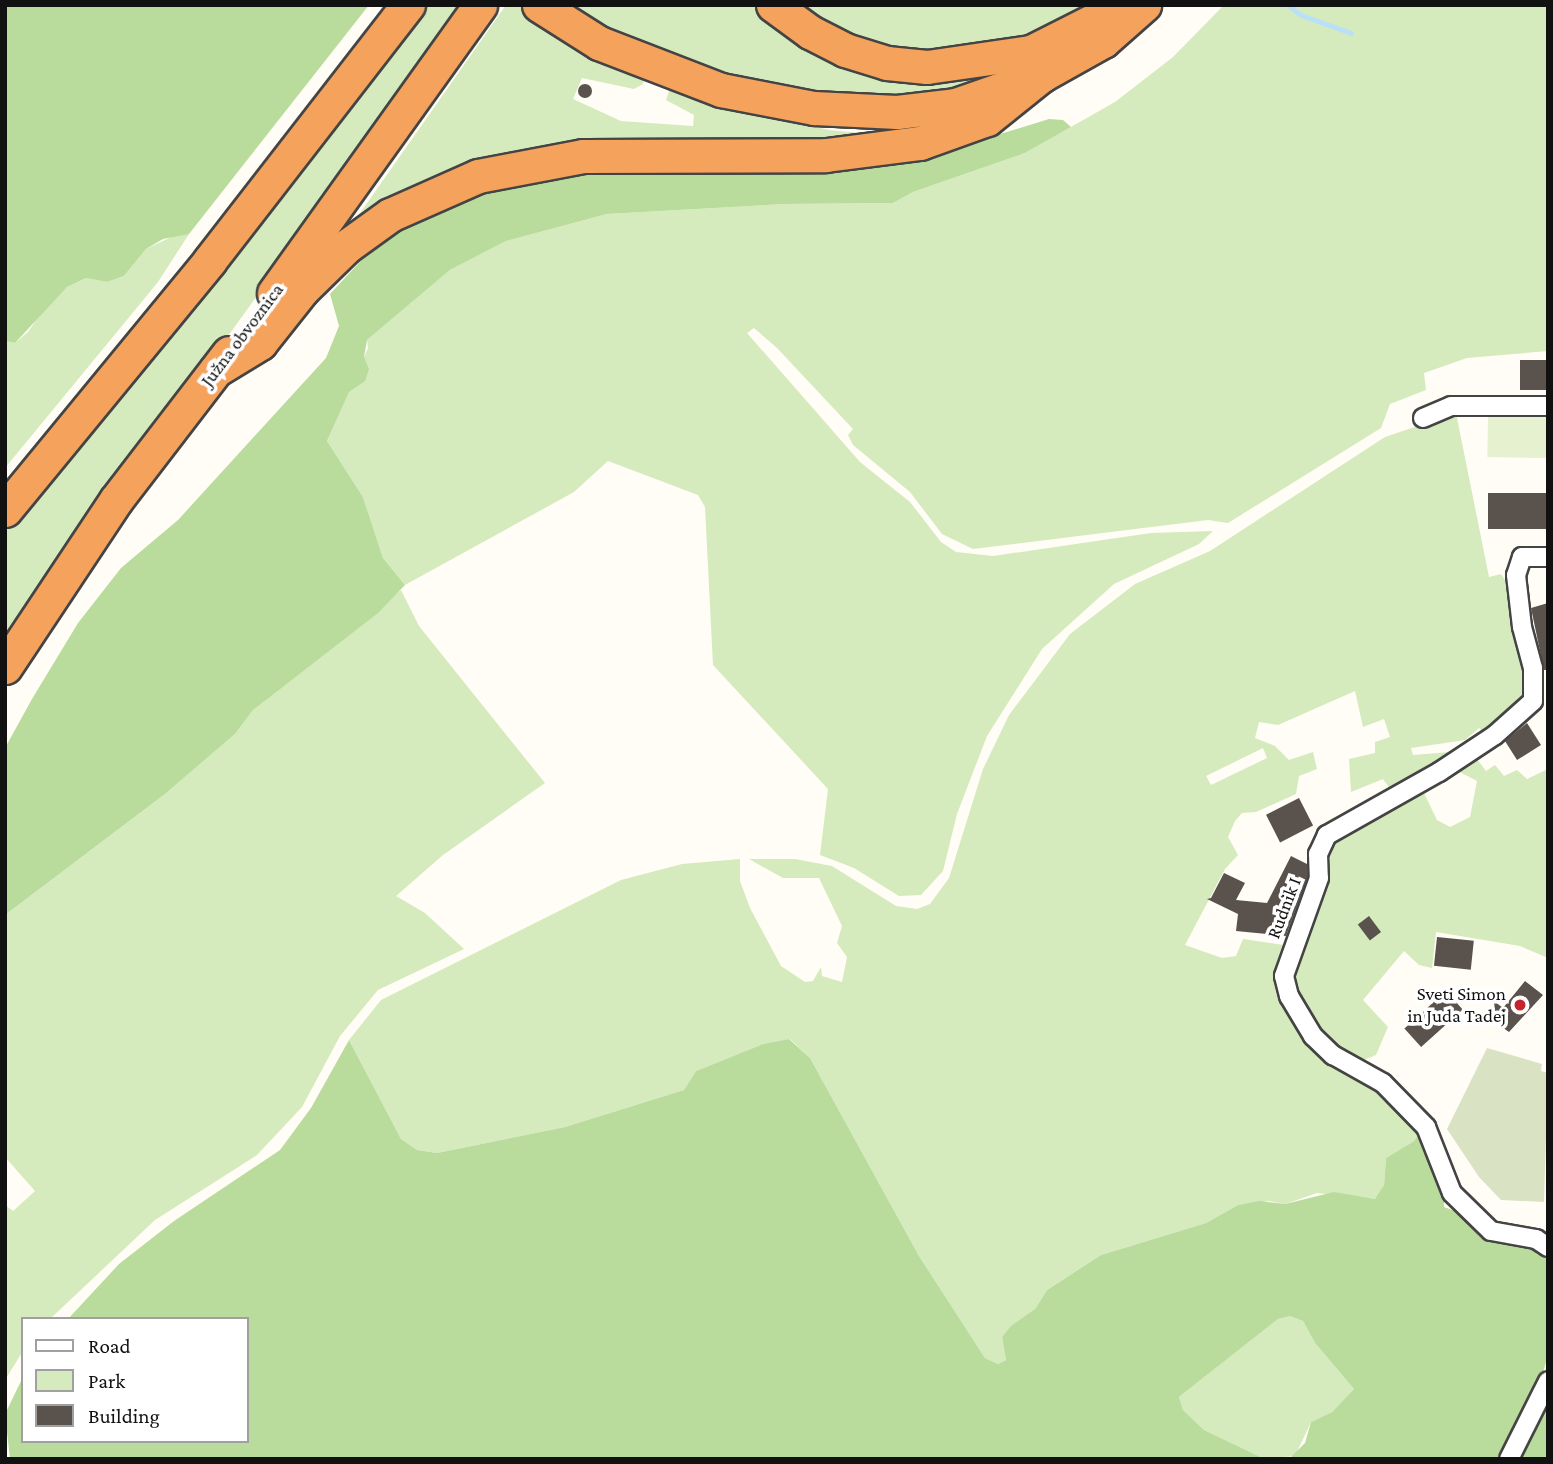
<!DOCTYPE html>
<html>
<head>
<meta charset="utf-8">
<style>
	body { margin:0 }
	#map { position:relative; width:1553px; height:1464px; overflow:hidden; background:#fffdf5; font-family:"Crimson Pro",serif }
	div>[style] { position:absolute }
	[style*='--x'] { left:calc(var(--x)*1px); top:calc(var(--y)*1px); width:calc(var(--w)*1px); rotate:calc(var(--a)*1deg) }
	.green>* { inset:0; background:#d5ebbd }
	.forest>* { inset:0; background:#b9dc9c }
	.cemetery>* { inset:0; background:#d9e3c4 }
	.pitch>* { inset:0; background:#e6f2cf; transform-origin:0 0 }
	.stream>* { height:5px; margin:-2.5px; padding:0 2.5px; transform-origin:2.5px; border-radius:2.5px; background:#b9e0f7 }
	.building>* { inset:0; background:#5a524d; transform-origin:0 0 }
	.round { border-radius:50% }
	.roads { filter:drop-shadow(2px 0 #444) drop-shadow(-2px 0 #444) drop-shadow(0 2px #444) drop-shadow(0 -2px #444) }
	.street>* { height:18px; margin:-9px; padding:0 9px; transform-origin:9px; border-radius:9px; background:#fff }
	.highway>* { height:33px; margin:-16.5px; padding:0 16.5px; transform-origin:16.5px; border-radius:16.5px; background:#f5a25d }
	.dots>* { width:19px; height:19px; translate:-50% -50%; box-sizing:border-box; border:4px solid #fff; border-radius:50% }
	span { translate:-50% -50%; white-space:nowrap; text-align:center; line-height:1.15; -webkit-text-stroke:7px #fff; paint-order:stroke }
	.street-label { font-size:19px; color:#111 }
	.poi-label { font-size:19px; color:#111 }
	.right { translate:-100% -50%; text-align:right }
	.frame { position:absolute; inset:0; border:7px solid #111; pointer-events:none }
	.legend { position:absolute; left:21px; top:1317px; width:228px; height:126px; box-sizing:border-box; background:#fff; border:2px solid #a0a0a0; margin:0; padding:9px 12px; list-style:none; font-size:21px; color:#111 }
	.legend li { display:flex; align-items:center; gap:14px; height:35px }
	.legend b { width:35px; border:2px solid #a0a0a0 }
</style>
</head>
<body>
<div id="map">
	<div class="green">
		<div style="clip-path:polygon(425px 5px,467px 5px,5px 645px,5px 531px,228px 259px)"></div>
		<div style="clip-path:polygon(506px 5px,520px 5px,554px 30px,644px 76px,643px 84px,634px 89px,582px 78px,573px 99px,621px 121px,693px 126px,694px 115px,666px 100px,671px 85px,771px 117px,829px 130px,881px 135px,818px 142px,639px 138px,543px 147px,454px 169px,351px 226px)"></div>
		<div style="clip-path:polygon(558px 5px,763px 5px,813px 43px,1037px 59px,928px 100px,761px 88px,655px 57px)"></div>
		<div style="clip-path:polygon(789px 5px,1103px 5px,1051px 37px,896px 56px)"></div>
		<div style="clip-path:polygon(1224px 5px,1548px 5px,1548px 351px,1467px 358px,1424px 373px,1426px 390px,1390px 404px,1381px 428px,1228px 523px,1208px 520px,973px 549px,942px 534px,910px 492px,853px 445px,848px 435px,853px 429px,777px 348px,754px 328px,747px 333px,860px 462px,910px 502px,941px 542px,956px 552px,993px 556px,1151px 533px,1213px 531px,1199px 544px,1114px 584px,1042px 649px,987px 736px,957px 814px,943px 871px,921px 895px,899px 896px,854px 868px,820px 855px,828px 789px,713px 665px,705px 507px,698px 495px,608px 461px,574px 492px,405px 585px,383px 558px,363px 497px,327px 441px,368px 348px,367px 340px,450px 270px,506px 241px,607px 214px,785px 204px,893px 203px,913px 192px,1025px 153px,1115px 102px,1173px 57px)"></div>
		<div style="clip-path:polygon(182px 232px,189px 234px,158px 282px,5px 468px,5px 341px,15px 343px,28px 332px,48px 303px,67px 287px,86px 278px,107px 282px,124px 276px,146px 249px)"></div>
		<div style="clip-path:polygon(evenodd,1456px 413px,1489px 577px,1501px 574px,1505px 580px,1527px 659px,1524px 701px,1486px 734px,1479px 728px,1465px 740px,1411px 748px,1413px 755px,1450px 752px,1450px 757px,1390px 789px,1383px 779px,1351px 792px,1349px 759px,1375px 753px,1375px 742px,1390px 737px,1384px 719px,1363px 727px,1355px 691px,1278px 725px,1259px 722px,1255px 738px,1275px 746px,1289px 760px,1313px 752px,1317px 769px,1299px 776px,1296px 794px,1256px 812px,1242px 813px,1235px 821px,1228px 837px,1238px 855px,1225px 869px,1185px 945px,1222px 958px,1236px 956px,1243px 939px,1284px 945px,1278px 966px,1284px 1001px,1422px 1130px,1414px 1141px,1386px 1158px,1384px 1185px,1376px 1199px,1317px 1193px,1285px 1204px,1269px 1201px,1238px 1205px,1206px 1223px,1101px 1255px,1047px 1290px,1035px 1309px,1002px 1337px,1006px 1360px,998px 1364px,985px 1358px,919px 1256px,810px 1058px,790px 1039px,763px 1044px,696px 1071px,684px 1090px,565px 1127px,437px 1153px,417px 1150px,401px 1139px,349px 1040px,381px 1000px,621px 880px,682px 864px,740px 859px,740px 881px,750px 908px,781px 966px,805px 982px,813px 981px,821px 967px,822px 976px,842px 982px,847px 957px,837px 943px,842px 926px,819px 878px,783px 878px,749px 859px,795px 859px,832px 866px,896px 906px,917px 909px,930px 904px,949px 878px,983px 769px,1009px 715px,1070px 634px,1135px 584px,1210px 551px,1385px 437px,1456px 413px,1263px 748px,1267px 758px,1211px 785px,1206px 776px,1263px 748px)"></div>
		<div style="clip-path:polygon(401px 590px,419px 626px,545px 783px,443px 855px,396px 896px,425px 913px,464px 949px,378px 990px,340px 1036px,302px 1107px,257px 1155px,155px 1220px,50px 1319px,23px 1319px,23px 1351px,5px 1380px,5px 1205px,13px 1211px,35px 1191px,5px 1157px,5px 915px,165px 794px,235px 734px,253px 710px)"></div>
		<div style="clip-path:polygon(1474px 755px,1486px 771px,1495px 765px,1504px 776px,1517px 770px,1527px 779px,1548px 769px,1548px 958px,1520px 946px,1436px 932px,1432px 968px,1419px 965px,1404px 951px,1363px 1000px,1388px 1027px,1376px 1055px,1358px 1062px,1335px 1050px,1298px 1007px,1290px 966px,1323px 857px,1330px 841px,1422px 789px,1437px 820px,1450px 827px,1470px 817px,1477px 781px,1454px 769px)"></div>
		<div style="clip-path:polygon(1290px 1316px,1303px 1321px,1315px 1343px,1354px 1389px,1332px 1412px,1311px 1422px,1295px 1456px,1265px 1459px,1204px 1430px,1183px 1410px,1179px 1397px,1278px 1319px)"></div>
	</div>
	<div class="forest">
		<div style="clip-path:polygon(5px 5px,369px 5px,189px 234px,163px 239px,146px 249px,124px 276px,107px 282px,86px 278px,67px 287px,15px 343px,5px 341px)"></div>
		<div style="clip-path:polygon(1049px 119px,1063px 120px,1071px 127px,1025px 153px,913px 192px,893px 203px,785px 204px,607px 214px,506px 241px,450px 270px,367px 340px,364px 357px,369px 369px,365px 381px,349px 392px,327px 441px,363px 497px,383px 558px,405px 585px,378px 613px,253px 710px,235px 734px,165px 794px,5px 915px,5px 748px,32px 699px,78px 623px,121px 568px,178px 520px,326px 358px,339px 326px,330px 294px,370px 251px,434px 210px,485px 190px,579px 171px,952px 149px)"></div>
		<div style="clip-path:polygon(789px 1039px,810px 1058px,919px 1256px,985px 1358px,998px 1364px,1006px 1360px,1002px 1337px,1011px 1326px,1035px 1309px,1047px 1290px,1101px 1255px,1206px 1223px,1238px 1205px,1259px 1201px,1285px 1204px,1334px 1192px,1375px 1199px,1384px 1185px,1386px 1158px,1414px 1141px,1422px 1130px,1444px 1180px,1444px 1207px,1533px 1241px,1537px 1255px,1548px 1248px,1548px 1355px,1536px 1397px,1496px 1459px,1289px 1459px,1305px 1443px,1311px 1422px,1332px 1412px,1354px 1389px,1315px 1343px,1303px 1321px,1290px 1316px,1278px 1319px,1179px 1397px,1183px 1410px,1204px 1430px,1265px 1459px,10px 1459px,5px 1414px,23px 1377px,23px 1441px,247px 1441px,247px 1319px,68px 1319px,119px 1264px,174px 1221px,280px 1150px,311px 1108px,349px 1040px,401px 1139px,417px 1150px,437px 1153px,565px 1127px,684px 1090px,696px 1071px,763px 1044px)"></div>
		<div style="clip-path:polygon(1548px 1402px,1548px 1459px,1517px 1459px,1542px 1419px)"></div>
	</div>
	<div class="cemetery">
		<div style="clip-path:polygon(1487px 1048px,1542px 1064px,1541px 1071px,1548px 1073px,1544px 1202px,1501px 1200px,1479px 1177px,1447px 1129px)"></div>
	</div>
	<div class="pitch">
		<div style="left:1488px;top:416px;width:60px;height:41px;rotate:1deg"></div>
	</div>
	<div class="stream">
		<div style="--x:1288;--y:5;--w:16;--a:38"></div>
		<div style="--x:1301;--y:15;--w:53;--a:19.8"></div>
	</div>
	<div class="building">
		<div class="round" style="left:578px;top:84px;width:14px;height:14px"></div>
		<div style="left:1520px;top:360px;width:28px;height:30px"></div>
		<div style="left:1548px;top:493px;width:36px;height:60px;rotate:90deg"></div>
		<div style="clip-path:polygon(1548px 603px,1548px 670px,1544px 670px,1531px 608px)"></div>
		<div style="clip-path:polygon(1527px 723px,1541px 745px,1517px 760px,1505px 741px)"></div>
		<div style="left:1299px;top:798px;width:31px;height:37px;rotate:63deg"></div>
		<div style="clip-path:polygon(1291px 856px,1307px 864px,1308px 876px,1286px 936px,1236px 931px,1238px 914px,1207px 899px,1211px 898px,1224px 873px,1245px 883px,1236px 900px,1267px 903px)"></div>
		<div style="left:1369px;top:916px;width:20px;height:14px;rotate:53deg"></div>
		<div style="left:1437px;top:937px;width:37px;height:29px;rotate:6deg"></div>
		<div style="clip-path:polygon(1525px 981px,1543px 995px,1509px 1032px,1496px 1023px,1494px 1001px,1503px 1008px)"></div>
		<div style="left:1446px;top:991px;width:25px;height:56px;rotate:48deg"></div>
	</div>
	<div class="roads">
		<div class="street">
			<div style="--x:1423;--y:418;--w:30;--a:-23"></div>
			<div style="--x:1451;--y:406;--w:97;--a:0"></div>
			<div style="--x:1548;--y:557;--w:26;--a:180"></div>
			<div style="--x:1522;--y:557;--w:19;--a:108"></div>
			<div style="--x:1516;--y:575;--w:52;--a:83.4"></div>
			<div style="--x:1522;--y:627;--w:42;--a:75"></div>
			<div style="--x:1533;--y:668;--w:33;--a:90"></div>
			<div style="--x:1533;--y:701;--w:51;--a:138.2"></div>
			<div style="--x:1495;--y:735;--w:67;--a:146.5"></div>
			<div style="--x:1439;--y:772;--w:129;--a:150.6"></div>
			<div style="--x:1327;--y:835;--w:21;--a:115"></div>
			<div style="--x:1318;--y:854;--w:24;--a:88"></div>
			<div style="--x:1319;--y:878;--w:104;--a:109.7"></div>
			<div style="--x:1284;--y:976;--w:21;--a:76"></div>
			<div style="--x:1289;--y:996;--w:47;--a:59"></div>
			<div style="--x:1313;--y:1036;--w:28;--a:44"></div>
			<div style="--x:1333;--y:1055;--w:57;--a:29.2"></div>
			<div style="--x:1383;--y:1083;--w:62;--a:45.7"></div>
			<div style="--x:1426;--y:1127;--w:71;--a:68.5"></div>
			<div style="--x:1452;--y:1193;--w:54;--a:44.3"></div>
			<div style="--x:1491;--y:1231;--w:46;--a:10.1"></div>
			<div style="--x:1536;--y:1239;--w:14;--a:34"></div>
			<div style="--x:1509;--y:1459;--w:87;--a:-63.4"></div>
		</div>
		<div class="highway">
			<div style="--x:539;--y:5;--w:71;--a:32.3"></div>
			<div style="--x:599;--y:43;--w:131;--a:21.1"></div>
			<div style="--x:721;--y:90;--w:95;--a:11"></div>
			<div style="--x:814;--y:108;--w:83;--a:2.8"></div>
			<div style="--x:897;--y:112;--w:58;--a:-6.9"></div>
			<div style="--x:955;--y:105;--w:92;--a:-19"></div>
			<div style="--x:1042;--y:75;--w:70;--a:-29.1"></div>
			<div style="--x:1103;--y:41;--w:55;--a:-41.3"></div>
			<div style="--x:773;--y:5;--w:46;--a:36.1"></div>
			<div style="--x:810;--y:32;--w:39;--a:27"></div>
			<div style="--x:845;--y:50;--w:44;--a:17.2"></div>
			<div style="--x:887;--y:63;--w:40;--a:5.7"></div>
			<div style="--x:927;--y:67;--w:105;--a:-8.2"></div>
			<div style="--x:1031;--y:52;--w:86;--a:-26.9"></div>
			<div style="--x:274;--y:293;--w:354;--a:-54.4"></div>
			<div style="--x:216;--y:370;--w:52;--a:-31.5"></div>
			<div style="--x:260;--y:343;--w:68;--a:-51.6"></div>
			<div style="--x:302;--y:290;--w:63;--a:-44.4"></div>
			<div style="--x:347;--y:246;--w:53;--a:-35.8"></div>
			<div style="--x:390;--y:215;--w:96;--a:-23.9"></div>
			<div style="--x:478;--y:176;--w:107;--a:-10.8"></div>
			<div style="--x:583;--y:156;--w:243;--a:-0.2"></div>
			<div style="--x:826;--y:155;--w:95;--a:-7.3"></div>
			<div style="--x:920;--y:143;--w:71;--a:-19.7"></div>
			<div style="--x:987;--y:119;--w:70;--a:-38.7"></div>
			<div style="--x:5;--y:510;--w:323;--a:-50.6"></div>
			<div style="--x:210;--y:260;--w:323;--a:-52.2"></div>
			<div style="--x:5;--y:667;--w:201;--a:-56.4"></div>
			<div style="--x:116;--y:500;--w:185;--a:-52.5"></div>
		</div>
	</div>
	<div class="dots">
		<div style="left:1520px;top:1005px;background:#c4262e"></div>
	</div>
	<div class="street-label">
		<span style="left:242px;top:335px;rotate:-53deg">Južna obvoznica</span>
		<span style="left:1284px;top:908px;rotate:-69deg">Rudnik I</span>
	</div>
	<div class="poi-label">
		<span class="right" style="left:1506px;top:1005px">Sveti Simon<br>in Juda Tadej</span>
	</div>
	<div class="frame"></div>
	<ul class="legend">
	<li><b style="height:9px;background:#fff"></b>Road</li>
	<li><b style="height:19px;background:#d5ebbd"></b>Park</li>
	<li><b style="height:19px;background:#5a524d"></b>Building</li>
	</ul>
</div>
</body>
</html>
